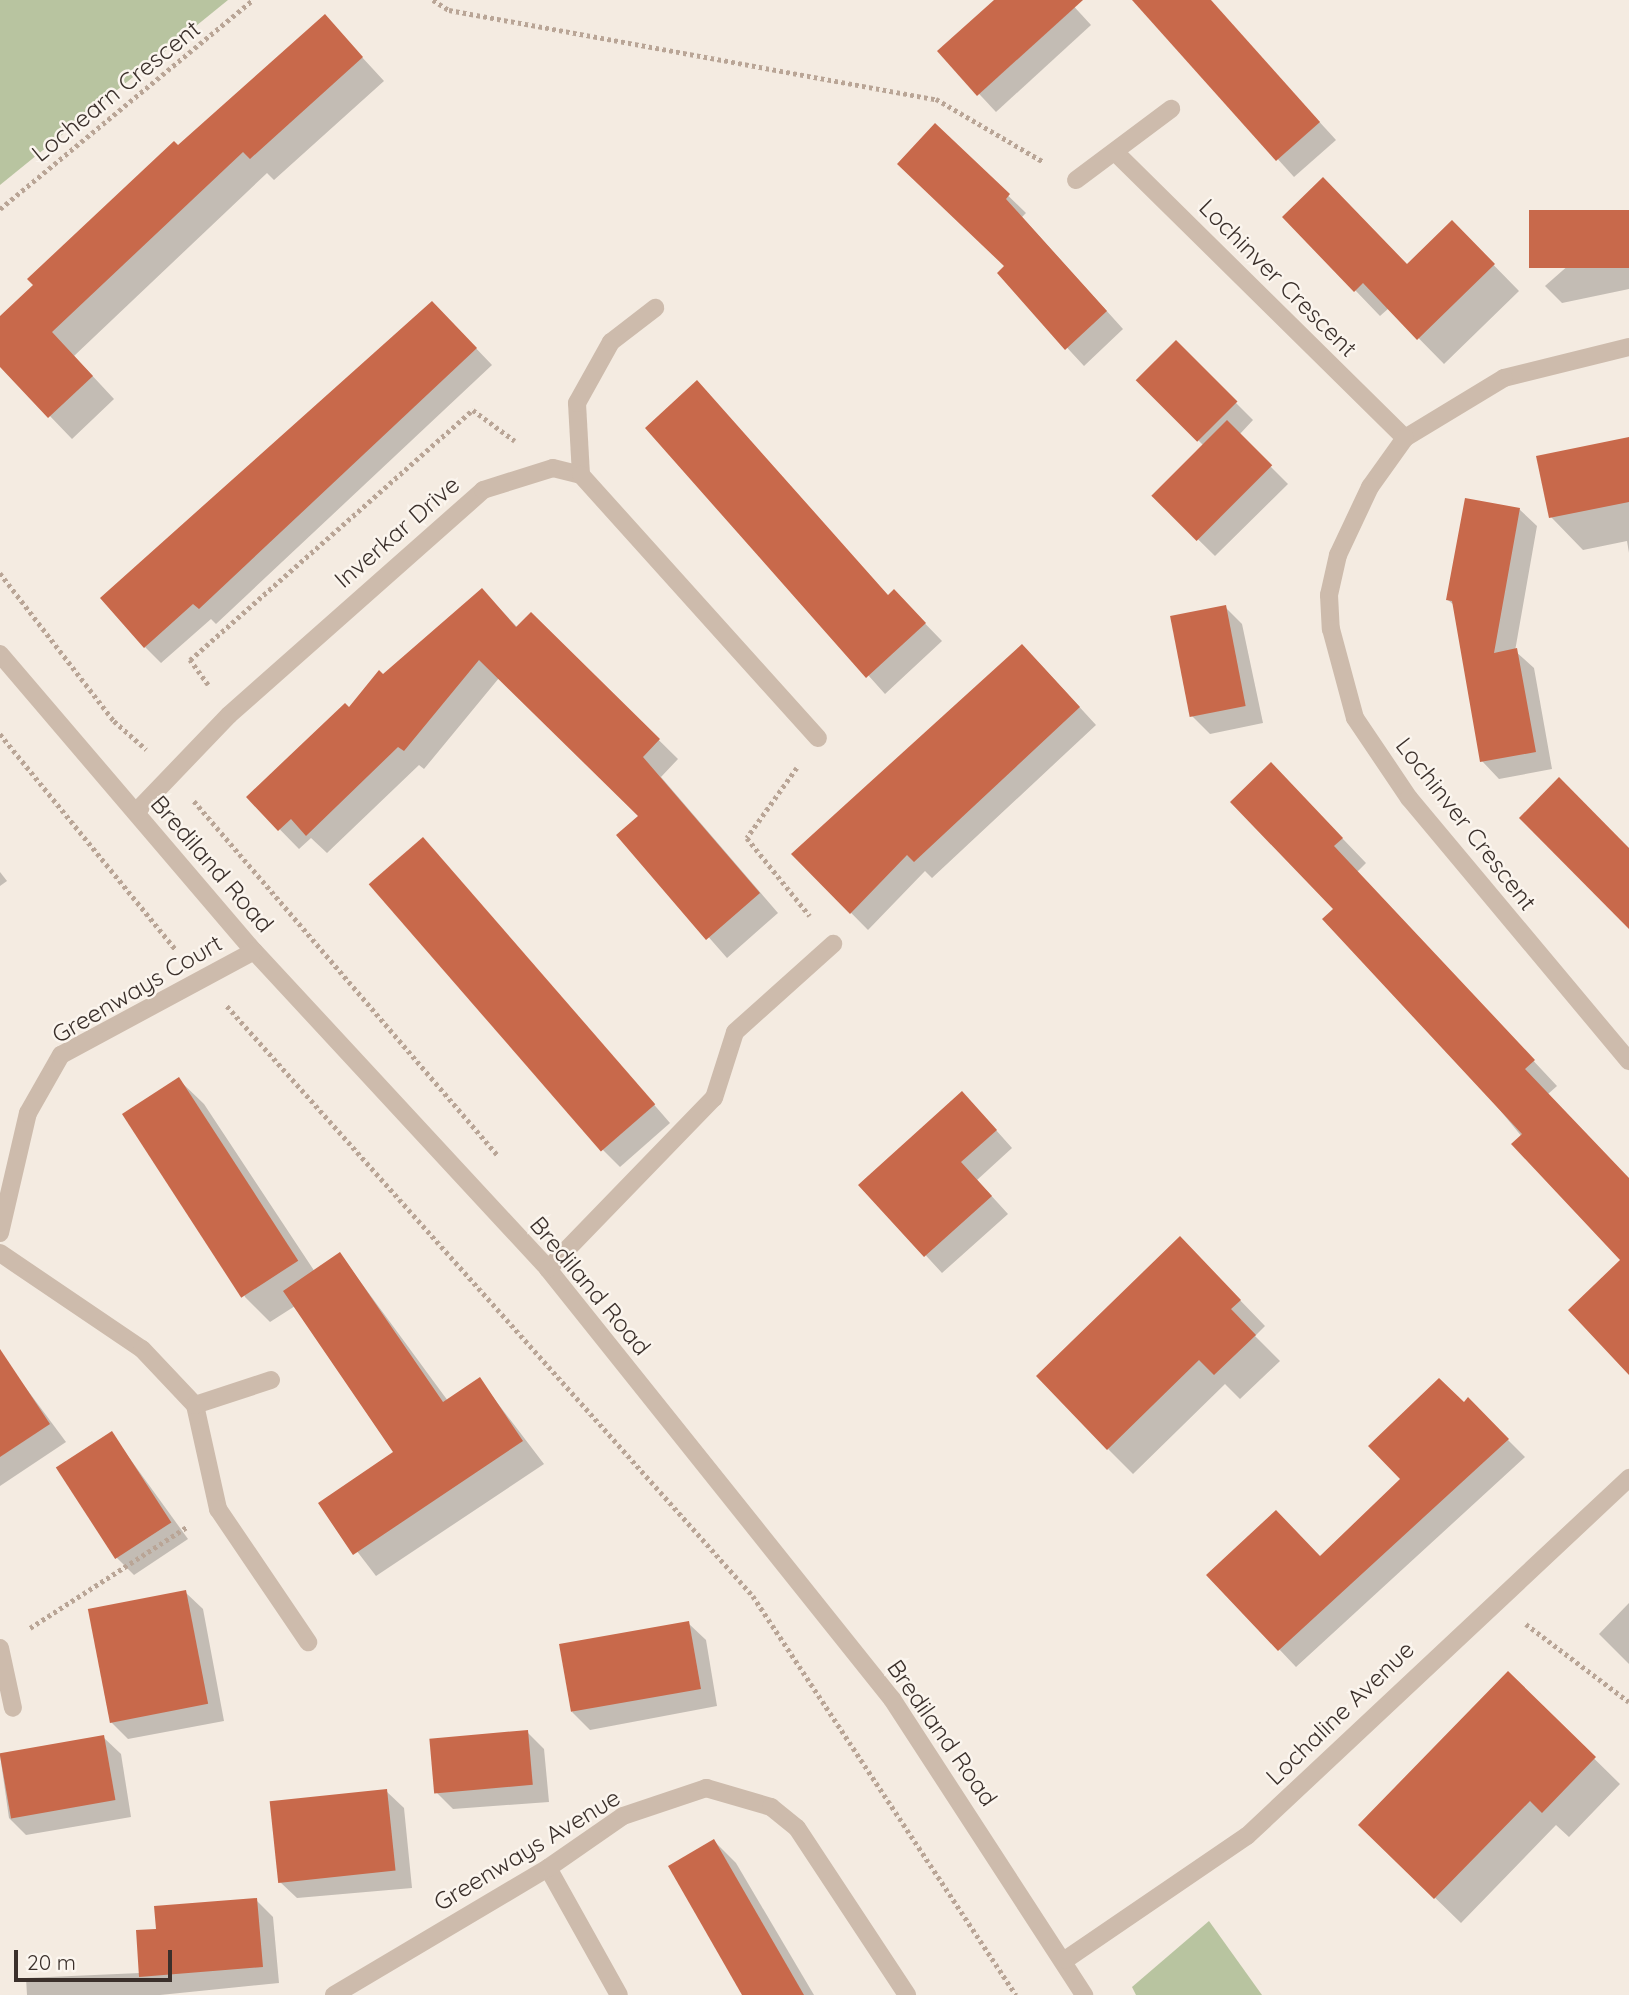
<!DOCTYPE html>
<html>
<head>
<meta charset="utf-8">
<style>
	body { margin:0 }
	#map { position:relative; width:1629px; height:1995px; overflow:hidden; background:#f4ebe1; font-family:Quicksand,sans-serif }
	div>[style] { position:absolute }
	[style*='--x'] { left:calc(var(--x)*1px); top:calc(var(--y)*1px); width:calc(var(--w)*1px); rotate:calc(var(--a)*1deg) }
	.green>* { inset:0; background:#b8c4a0 }
	.shadow>* { inset:0; background:#0003 }
	.building>* { inset:0; background:#c8694b; transform-origin:0 0 }
	.path>* { height:4.5px; margin-top:-2.25px; transform-origin:0; background:repeating-linear-gradient(90deg,#b9a596 0 3.5px,transparent 0 7px) }
	.minor>* { height:18px; margin:-9px; padding:0 9px; transform-origin:9px; border-radius:9px; background:#cdbbac }
	span { translate:-50% -50%; white-space:nowrap; text-align:center; line-height:1.15; -webkit-text-stroke:5px #fbf5ee; paint-order:stroke }
	.street-label { font-size:24px; color:#3b302b }
	.scale { position:absolute; left:14px; top:1950px; width:158px; height:32px; box-sizing:border-box; border:4px solid #3b302b; border-top:0; padding-left:9px; font-size:21px; line-height:24px; white-space:nowrap; color:#3b302b; -webkit-text-stroke:5px #fbf5ee; paint-order:stroke }
</style>
</head>
<body>
<div id="map">
	<div class="green">
		<div style="clip-path:polygon(0 0,228px 0,0 185px)"></div>
		<div style="clip-path:polygon(1209px 1921px,1262px 1995px,1136px 1995px,1132px 1987px)"></div>
	</div>
	<div class="shadow">
		<div style="clip-path:polygon(997px 0,1068px 0,1091px 25px,996px 112px,940px 52px)"></div>
		<div style="clip-path:polygon(1134px 0,1208px 0,1336px 140px,1294px 177px)"></div>
		<div style="clip-path:polygon(325px 17px,384px 81px,274px 180px,267px 173px,74px 356px,114px 399px,72px 439px,0 364px,0 319px)"></div>
		<div style="clip-path:polygon(935px 125px,1026px 213px,1022px 217px,1123px 329px,1084px 366px,999px 274px,1006px 267px)"></div>
		<div style="clip-path:polygon(1323px 180px,1407px 266px,1477px 248px,1519px 291px,1444px 364px,1389px 308px,1380px 316px,1355px 290px)"></div>
		<div style="clip-path:polygon(1629px 212px,1629px 289px,1562px 303px,1545px 286px)"></div>
		<div style="clip-path:polygon(448px 319px,492px 365px,216px 624px,211px 619px,161px 663px,145px 647px)"></div>
		<div style="clip-path:polygon(1176px 343px,1253px 420px,1239px 435px,1288px 484px,1215px 556px,1154px 496px,1204px 446px,1138px 380px)"></div>
		<div style="clip-path:polygon(697px 382px,889px 597px,911px 609px,942px 641px,885px 694px,647px 428px)"></div>
		<div style="clip-path:polygon(1629px 438px,1629px 553px,1627px 541px,1583px 550px,1551px 517px)"></div>
		<div style="clip-path:polygon(1519px 509px,1537px 526px,1515px 651px,1534px 668px,1552px 769px,1499px 779px,1482px 761px,1455px 606px,1448px 600px)"></div>
		<div style="clip-path:polygon(482px 590px,518px 628px,531px 614px,678px 759px,661px 777px,778px 913px,727px 958px,619px 835px,640px 817px,499px 678px,424px 769px,419px 765px,327px 853px,311px 838px,299px 849px,248px 797px)"></div>
		<div style="clip-path:polygon(1225px 607px,1242px 624px,1263px 723px,1210px 734px,1192px 716px)"></div>
		<div style="clip-path:polygon(1039px 663px,1096px 725px,932px 878px,925px 871px,868px 930px,793px 854px)"></div>
		<div style="clip-path:polygon(1295px 789px,1366px 863px,1357px 872px,1557px 1086px,1548px 1094px,1629px 1180px,1629px 1372px,1623px 1260px,1335px 909px)"></div>
		<div style="clip-path:polygon(423px 839px,670px 1123px,620px 1167px,603px 1150px)"></div>
		<div style="clip-path:polygon(0 872px,7px 881px,0 886px)"></div>
		<div style="clip-path:polygon(178px 1079px,204px 1104px,315px 1272px,340px 1254px,448px 1401px,480px 1380px,544px 1464px,376px 1576px,320px 1503px,395px 1453px,295px 1306px,270px 1322px,245px 1297px)"></div>
		<div style="clip-path:polygon(979px 1111px,1012px 1148px,977px 1180px,1008px 1214px,942px 1273px,861px 1185px)"></div>
		<div style="clip-path:polygon(1205px 1264px,1265px 1326px,1255px 1336px,1280px 1361px,1240px 1399px,1225px 1384px,1133px 1474px,1108px 1449px)"></div>
		<div style="clip-path:polygon(11px 1368px,66px 1442px,0 1486px,0 1376px)"></div>
		<div style="clip-path:polygon(1468px 1400px,1525px 1457px,1296px 1667px,1209px 1575px,1320px 1558px,1402px 1479px)"></div>
		<div style="clip-path:polygon(112px 1434px,188px 1539px,134px 1575px,117px 1558px)"></div>
		<div style="clip-path:polygon(185px 1592px,203px 1609px,224px 1721px,128px 1739px,111px 1722px)"></div>
		<div style="clip-path:polygon(1629px 1603px,1629px 1664px,1599px 1634px)"></div>
		<div style="clip-path:polygon(688px 1623px,706px 1640px,717px 1706px,590px 1730px,572px 1712px)"></div>
		<div style="clip-path:polygon(1508px 1674px,1620px 1784px,1569px 1837px,1556px 1825px,1461px 1923px,1386px 1850px)"></div>
		<div style="clip-path:polygon(527px 1732px,544px 1749px,549px 1802px,453px 1809px,436px 1792px)"></div>
		<div style="clip-path:polygon(103px 1737px,121px 1754px,131px 1817px,26px 1835px,9px 1818px,0 1755px)"></div>
		<div style="clip-path:polygon(386px 1791px,404px 1808px,412px 1888px,297px 1898px,279px 1881px)"></div>
		<div style="clip-path:polygon(714px 1841px,736px 1863px,814px 1995px,744px 1995px)"></div>
		<div style="clip-path:polygon(256px 1900px,273px 1917px,279px 1983px,160px 1995px,27px 1995px,26px 1978px,140px 1973px,158px 1931px)"></div>
	</div>
	<div class="building">
		<div style="clip-path:polygon(994px 0,1083px 0,977px 96px,937px 51px)"></div>
		<div style="clip-path:polygon(1132px 0,1211px 0,1320px 122px,1276px 161px)"></div>
		<div style="clip-path:polygon(325px 14px,363px 57px,250px 159px,243px 152px,52px 332px,93px 376px,48px 418px,0 367px,0 316px,33px 285px,27px 279px,174px 141px,178px 145px)"></div>
		<div style="clip-path:polygon(935px 123px,1010px 194px,1006px 199px,1107px 311px,1065px 350px,997px 273px,1004px 266px,897px 164px)"></div>
		<div style="clip-path:polygon(1323px 177px,1407px 264px,1452px 220px,1495px 264px,1417px 340px,1363px 283px,1354px 292px,1282px 217px)"></div>
		<div style="left:1629px;top:210px;width:58px;height:100px;rotate:90deg"></div>
		<div style="clip-path:polygon(432px 301px,477px 348px,199px 609px,193px 604px,144px 648px,100px 598px)"></div>
		<div style="left:1176px;top:340px;width:87px;height:57px;rotate:45deg"></div>
		<div style="clip-path:polygon(697px 380px,888px 595px,894px 589px,926px 623px,866px 678px,645px 428px)"></div>
		<div style="left:1227px;top:420px;width:64px;height:107px;rotate:45deg"></div>
		<div style="clip-path:polygon(1629px 437px,1629px 502px,1549px 518px,1536px 456px)"></div>
		<div style="clip-path:polygon(1465px 498px,1520px 508px,1494px 653px,1517px 648px,1536px 752px,1480px 762px,1452px 601px,1446px 600px)"></div>
		<div style="clip-path:polygon(482px 588px,516px 627px,531px 612px,660px 739px,643px 757px,760px 893px,706px 940px,616px 835px,638px 816px,479px 660px,404px 751px,398px 747px,306px 836px,291px 819px,278px 831px,246px 797px,345px 703px,349px 707px,379px 670px,383px 674px)"></div>
		<div style="left:1226px;top:605px;width:103px;height:57px;rotate:79deg"></div>
		<div style="clip-path:polygon(1022px 644px,1080px 707px,914px 862px,907px 855px,850px 914px,791px 854px)"></div>
		<div style="clip-path:polygon(1271px 762px,1343px 838px,1334px 846px,1535px 1060px,1525px 1069px,1629px 1178px,1629px 1375px,1568px 1310px,1620px 1260px,1511px 1144px,1522px 1134px,1322px 919px,1333px 909px,1230px 802px)"></div>
		<div style="clip-path:polygon(1559px 777px,1629px 848px,1629px 929px,1519px 818px)"></div>
		<div style="left:423px;top:837px;width:354px;height:72px;rotate:49deg"></div>
		<div style="left:179px;top:1077px;width:219px;height:68px;rotate:57deg"></div>
		<div style="clip-path:polygon(962px 1091px,997px 1130px,961px 1162px,992px 1196px,924px 1257px,858px 1185px)"></div>
		<div style="clip-path:polygon(1180px 1236px,1241px 1300px,1231px 1309px,1256px 1335px,1214px 1375px,1199px 1360px,1107px 1450px,1036px 1376px)"></div>
		<div style="clip-path:polygon(340px 1252px,443px 1402px,480px 1377px,523px 1441px,353px 1555px,318px 1503px,393px 1452px,283px 1291px)"></div>
		<div style="clip-path:polygon(0 1349px,50px 1424px,0 1457px)"></div>
		<div style="clip-path:polygon(1439px 1378px,1464px 1402px,1468px 1397px,1509px 1439px,1278px 1651px,1206px 1575px,1276px 1510px,1320px 1556px,1400px 1479px,1368px 1446px)"></div>
		<div style="left:112px;top:1431px;width:109px;height:67px;rotate:57deg"></div>
		<div style="left:186px;top:1590px;width:116px;height:100px;rotate:79deg"></div>
		<div style="left:689px;top:1621px;width:69px;height:132px;rotate:80deg"></div>
		<div style="clip-path:polygon(1508px 1671px,1596px 1757px,1542px 1813px,1530px 1801px,1434px 1899px,1358px 1825px)"></div>
		<div style="left:528px;top:1730px;width:55px;height:99px;rotate:85deg"></div>
		<div style="left:104px;top:1735px;width:66px;height:106px;rotate:80deg"></div>
		<div style="left:387px;top:1789px;width:82px;height:118px;rotate:84deg"></div>
		<div style="clip-path:polygon(714px 1839px,804px 1995px,742px 1995px,668px 1866px)"></div>
		<div style="clip-path:polygon(257px 1898px,263px 1967px,139px 1977px,136px 1930px,156px 1929px,154px 1906px)"></div>
	</div>
	<div class="path">
		<div style="--x:433;--y:0;--w:19;--a:32"></div>
		<div style="--x:449;--y:10;--w:495;--a:10.4"></div>
		<div style="--x:936;--y:99;--w:125;--a:30.3"></div>
		<div style="--x:0;--y:209;--w:328;--a:-39.6"></div>
		<div style="--x:0;--y:573;--w:187;--a:52.4"></div>
		<div style="--x:114;--y:721;--w:43;--a:41.2"></div>
		<div style="--x:208;--y:685;--w:31;--a:-126"></div>
		<div style="--x:190;--y:660;--w:378;--a:-41.5"></div>
		<div style="--x:473;--y:410;--w:52;--a:36.4"></div>
		<div style="--x:0;--y:734;--w:279;--a:50.8"></div>
		<div style="--x:797;--y:768;--w:86;--a:125.5"></div>
		<div style="--x:747;--y:838;--w:100;--a:51.1"></div>
		<div style="--x:194;--y:801;--w:467;--a:49.4"></div>
		<div style="--x:227;--y:1006;--w:790;--a:48.28"></div>
		<div style="--x:753;--y:1596;--w:478;--a:56.6"></div>
		<div style="--x:1526;--y:1624;--w:129;--a:37.1"></div>
		<div style="--x:30;--y:1628;--w:187;--a:-32.8"></div>
	</div>
	<div class="minor">
		<div style="--x:1116;--y:153;--w:406;--a:44.6"></div>
		<div style="--x:1076;--y:180;--w:119;--a:-36.8"></div>
		<div style="--x:1629;--y:347;--w:129;--a:166.1"></div>
		<div style="--x:1504;--y:378;--w:116;--a:148.8"></div>
		<div style="--x:1405;--y:438;--w:60;--a:125.5"></div>
		<div style="--x:1370;--y:487;--w:75;--a:115.2"></div>
		<div style="--x:1338;--y:555;--w:41;--a:102.7"></div>
		<div style="--x:1329;--y:595;--w:34;--a:87"></div>
		<div style="--x:1331;--y:629;--w:92;--a:74.9"></div>
		<div style="--x:1355;--y:718;--w:97;--a:56"></div>
		<div style="--x:1409;--y:798;--w:343;--a:50.1"></div>
		<div style="--x:581;--y:475;--w:72;--a:-93.2"></div>
		<div style="--x:577;--y:403;--w:70;--a:-60.9"></div>
		<div style="--x:611;--y:342;--w:56;--a:-37.7"></div>
		<div style="--x:0;--y:654;--w:391;--a:49.5"></div>
		<div style="--x:254;--y:951;--w:433;--a:47.2"></div>
		<div style="--x:548;--y:1269;--w:551;--a:51.34"></div>
		<div style="--x:892;--y:1699;--w:353;--a:57"></div>
		<div style="--x:136;--y:812;--w:134;--a:-46.2"></div>
		<div style="--x:229;--y:715;--w:339;--a:-41.5"></div>
		<div style="--x:483;--y:490;--w:73;--a:-17.4"></div>
		<div style="--x:553;--y:468;--w:29;--a:14"></div>
		<div style="--x:581;--y:475;--w:354;--a:48"></div>
		<div style="--x:0;--y:1233;--w:123;--a:-76.9"></div>
		<div style="--x:28;--y:1113;--w:67;--a:-60.4"></div>
		<div style="--x:61;--y:1055;--w:219;--a:-28.3"></div>
		<div style="--x:0;--y:1253;--w:171;--a:34.1"></div>
		<div style="--x:142;--y:1349;--w:77;--a:46.6"></div>
		<div style="--x:195;--y:1405;--w:107;--a:77.5"></div>
		<div style="--x:218;--y:1509;--w:161;--a:55.9"></div>
		<div style="--x:548;--y:1269;--w:238;--a:-45.9"></div>
		<div style="--x:714;--y:1098;--w:69;--a:-72.3"></div>
		<div style="--x:735;--y:1032;--w:132;--a:-41.9"></div>
		<div style="--x:195;--y:1405;--w:80;--a:-18.2"></div>
		<div style="--x:0;--y:1648;--w:61;--a:77.8"></div>
		<div style="--x:548;--y:1868;--w:145;--a:60.8"></div>
		<div style="--x:1065;--y:1960;--w:220;--a:-34.3"></div>
		<div style="--x:1247;--y:1836;--w:524;--a:-43.14"></div>
		<div style="--x:334;--y:1995;--w:249;--a:-30.7"></div>
		<div style="--x:548;--y:1868;--w:91;--a:-34.7"></div>
		<div style="--x:623;--y:1816;--w:88;--a:-18.6"></div>
		<div style="--x:706;--y:1788;--w:68;--a:16.3"></div>
		<div style="--x:771;--y:1807;--w:33;--a:39"></div>
		<div style="--x:797;--y:1828;--w:200;--a:56.6"></div>
	</div>
	<div class="street-label">
		<span style="left:116px;top:91px;rotate:-39deg">Lochearn Crescent</span>
		<span style="left:1278px;top:278px;rotate:45deg">Lochinver Crescent</span>
		<span style="left:397px;top:532px;rotate:-41deg">Inverkar Drive</span>
		<span style="left:1466px;top:824px;rotate:52deg">Lochinver Crescent</span>
		<span style="left:212px;top:864px;rotate:49deg">Brediland Road</span>
		<span style="left:137px;top:989px;rotate:-30deg">Greenways Court</span>
		<span style="left:590px;top:1286px;rotate:50deg">Brediland Road</span>
		<span style="left:1340px;top:1713px;rotate:-44deg">Lochaline Avenue</span>
		<span style="left:942px;top:1733px;rotate:55deg">Brediland Road</span>
		<span style="left:527px;top:1850px;rotate:-31deg">Greenways Avenue</span>
	</div>
	<div class="scale">20 m</div>
</div>
</body>
</html>
